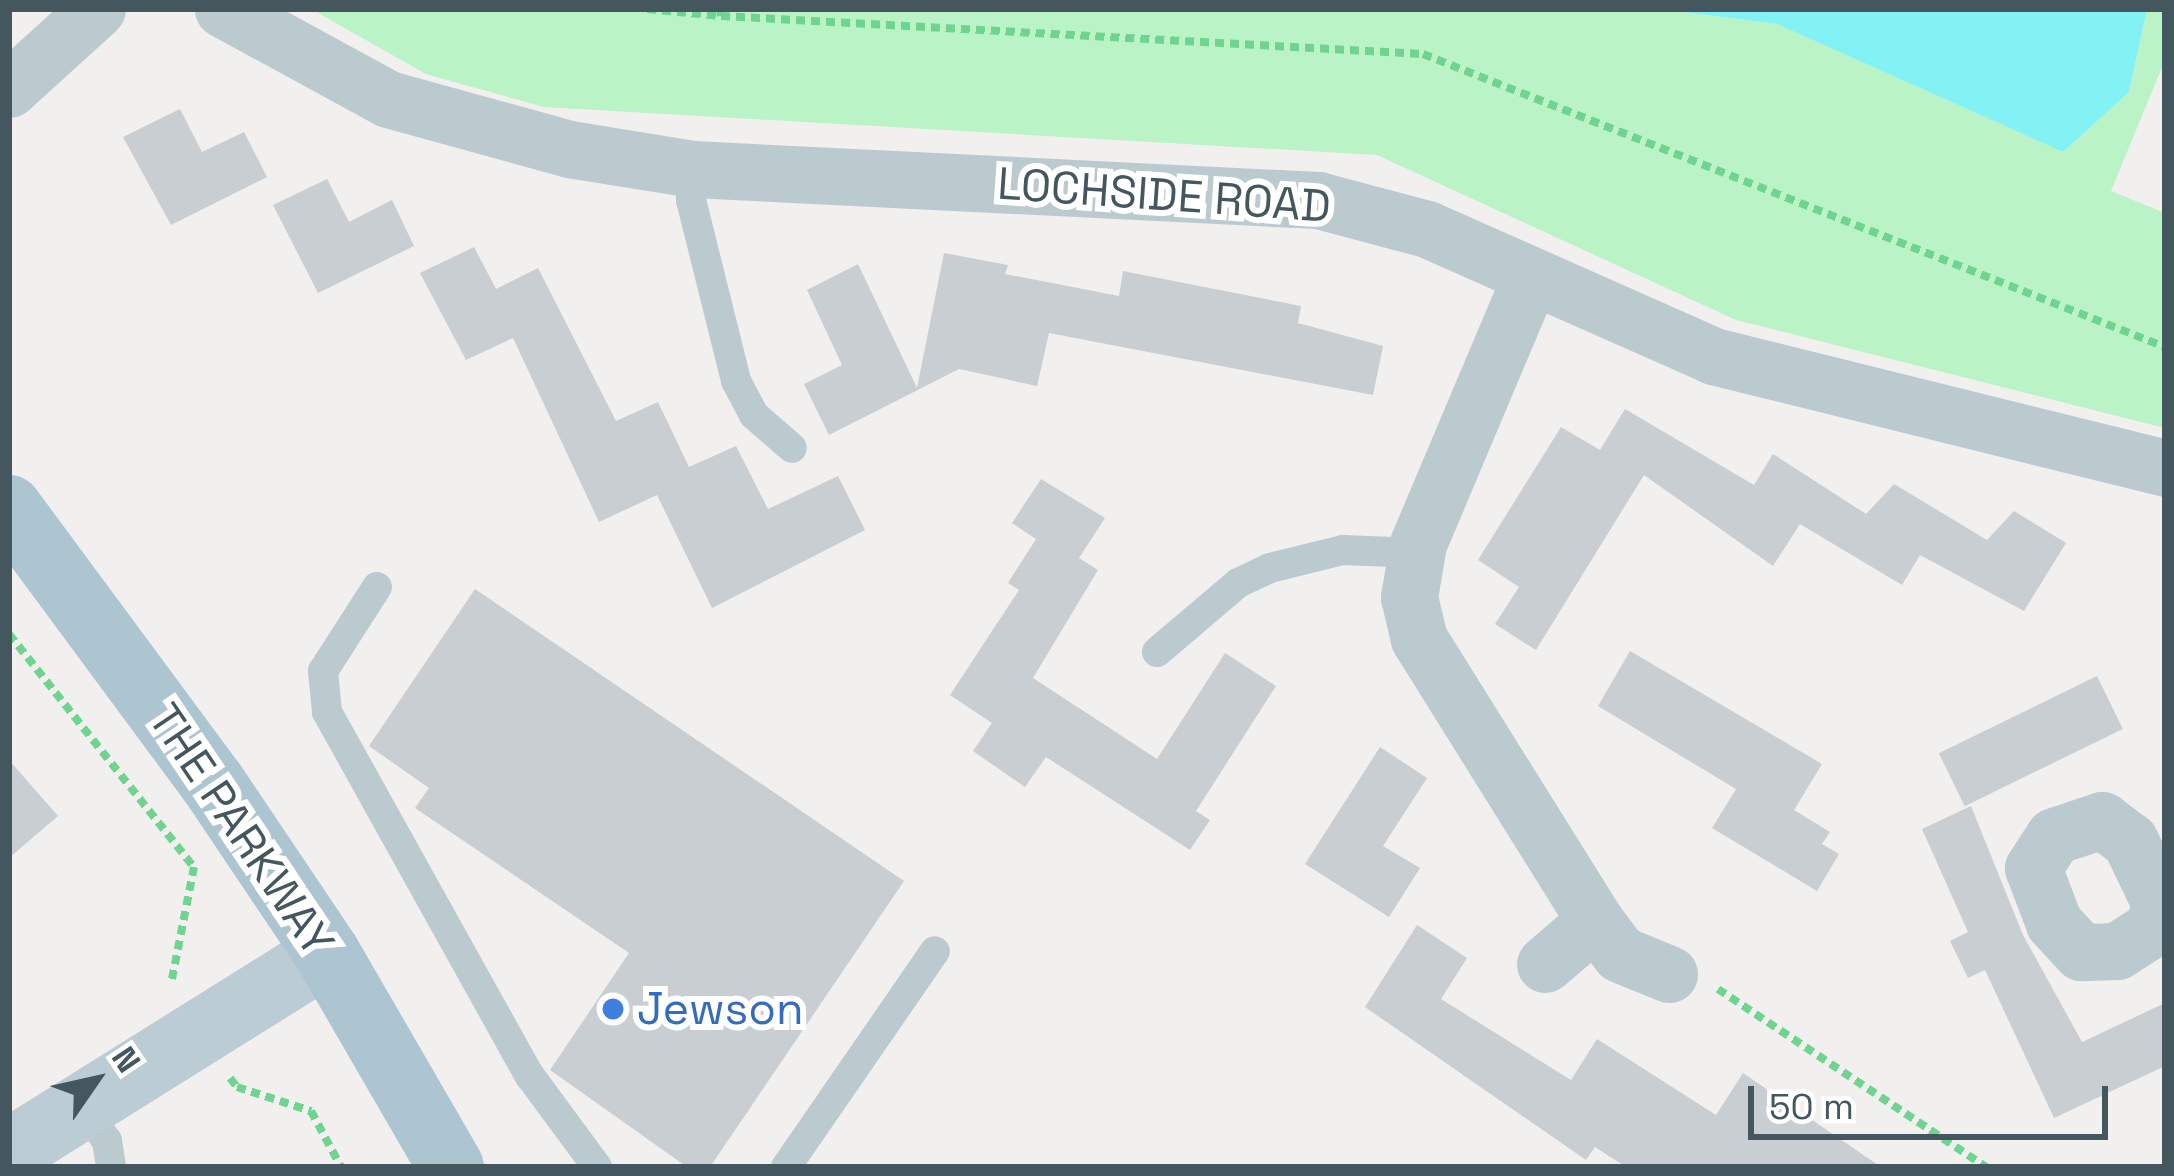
<!DOCTYPE html>
<html>
<head>
<meta charset="utf-8">
<style>
	body { margin:0 }
	#map { position:relative; width:2174px; height:1176px; overflow:hidden; background:#f2efef; font-family:"Space Grotesk",sans-serif }
	div>[style] { position:absolute }
	[style*='--x'] { left:calc(var(--x)*1px); top:calc(var(--y)*1px); width:calc(var(--w)*1px); rotate:calc(var(--a)*1deg) }
	.green>* { inset:0; background:#baf3c5 }
	.water>* { inset:0; background:#83f2f4 }
	.building>* { inset:0; background:#c9ced2; transform-origin:0 0 }
	.path>* { height:8px; margin-top:-4px; transform-origin:0; background:repeating-linear-gradient(90deg,#6ed48f 0 9px,transparent 0 15px) }
	.lane>* { height:30px; margin:-15px; padding:0 15px; transform-origin:15px; border-radius:15px; background:#bbcacf }
	.street>* { height:57px; margin:-28.5px; padding:0 28.5px; transform-origin:28.5px; border-radius:28.5px; background:#bbcacf }
	.secondary>* { height:66px; margin:-33px; padding:0 33px; transform-origin:33px; border-radius:33px; background:#bbccd5 }
	.primary>* { height:66px; margin:-33px; padding:0 33px; transform-origin:33px; border-radius:33px; background:#acc5d1 }
	.dots>* { width:33px; height:33px; translate:-50% -50%; box-sizing:border-box; border:6px solid #fff; border-radius:50% }
	span { translate:-50% -50%; white-space:nowrap; text-align:center; line-height:1.15; -webkit-text-stroke:12px #fff; paint-order:stroke }
	.street-label { font-size:45px; color:#45575e }
	.shop-label { font-size:45px; color:#366cbe }
	.left { translate:0 -50%; text-align:left }
	.frame { position:absolute; inset:0; border:12px solid #45575e; pointer-events:none }
	.north { position:absolute; left:36px; top:1020px; width:120px; height:120px; -webkit-text-stroke:9px #fff; paint-order:stroke; rotate:56deg; font-size:33px; font-weight:700; line-height:48px; text-align:center; color:#45575e }
	.north::after { content:''; display:block; margin:auto; width:42px; height:54px; background:#45575e; clip-path:polygon(50% 0,100% 100%,50% 72%,0 100%) }
	.scale { position:absolute; left:1748px; top:1086px; width:360px; height:54px; box-sizing:border-box; border:6px solid #45575e; border-top:0; padding-left:15px; font-size:36px; line-height:42px; white-space:nowrap; color:#45575e; -webkit-text-stroke:9px #fff; paint-order:stroke }
</style>
</head>
<body>
<div id="map">
	<div class="green">
		<div style="clip-path:polygon(311px 9px,1661px 9px,1777px 24px,2063px 152px,2129px 92px,2147px 9px,2165px 9px,2165px 60px,2111px 191px,2165px 213px,2165px 428px,1736px 320px,1377px 155px,544px 107px,426px 74px)"></div>
	</div>
	<div class="water">
		<div style="clip-path:polygon(1661px 9px,2147px 9px,2129px 92px,2063px 152px,1777px 24px)"></div>
	</div>
	<div class="building">
		<div style="clip-path:polygon(180px 109px,202px 152px,244px 132px,267px 177px,171px 225px,123px 137px)"></div>
		<div style="clip-path:polygon(327px 179px,349px 222px,392px 200px,414px 246px,318px 293px,273px 205px)"></div>
		<div style="clip-path:polygon(474px 247px,496px 289px,538px 268px,616px 421px,658px 402px,689px 467px,736px 446px,768px 509px,838px 476px,865px 530px,712px 608px,657px 495px,599px 522px,513px 338px,466px 360px,420px 273px)"></div>
		<div style="clip-path:polygon(944px 253px,1008px 265px,1005px 274px,1119px 296px,1123px 271px,1301px 306px,1298px 323px,1383px 346px,1373px 395px,1049px 333px,1037px 386px,959px 369px,829px 435px,804px 384px,842px 365px,807px 290px,858px 264px,917px 388px)"></div>
		<div style="clip-path:polygon(1625px 409px,1754px 485px,1773px 454px,1866px 514px,1894px 484px,1987px 540px,2014px 511px,2066px 543px,2024px 611px,1920px 555px,1902px 585px,1800px 524px,1773px 566px,1644px 475px,1536px 650px,1495px 624px,1519px 587px,1478px 560px,1561px 427px,1600px 450px)"></div>
		<div style="clip-path:polygon(1041px 479px,1105px 518px,1079px 558px,1098px 570px,1033px 678px,1157px 759px,1225px 653px,1276px 686px,1196px 811px,1210px 820px,1190px 850px,1046px 757px,1025px 787px,973px 751px,992px 723px,950px 695px,1019px 590px,1008px 583px,1036px 539px,1012px 523px)"></div>
		<div style="clip-path:polygon(475px 589px,904px 881px,710px 1167px,687px 1167px,550px 1070px,629px 953px,415px 808px,429px 788px,369px 746px)"></div>
		<div style="clip-path:polygon(1630px 651px,1822px 764px,1794px 810px,1830px 832px,1822px 844px,1839px 854px,1817px 891px,1712px 828px,1736px 789px,1598px 706px)"></div>
		<div style="left:2097px;top:676px;width:59px;height:176px;rotate:64deg"></div>
		<div style="clip-path:polygon(1380px 747px,1427px 778px,1383px 846px,1420px 868px,1389px 917px,1305px 864px)"></div>
		<div style="clip-path:polygon(9px 760px,58px 816px,9px 858px)"></div>
		<div style="clip-path:polygon(1971px 806px,2023px 935px,2082px 1042px,2165px 1003px,2165px 1066px,2054px 1118px,1985px 970px,1968px 978px,1950px 941px,1968px 932px,1922px 829px)"></div>
		<div style="clip-path:polygon(1417px 925px,1467px 958px,1441px 999px,1571px 1080px,1597px 1039px,1716px 1115px,1743px 1073px,1881px 1167px,1626px 1167px,1595px 1147px,1586px 1160px,1365px 1007px)"></div>
	</div>
	<div class="path">
		<div style="--x:647;--y:9;--w:74;--a:5.4"></div>
		<div style="--x:720;--y:9;--w:7;--a:82"></div>
		<div style="--x:721;--y:16;--w:703;--a:3.1"></div>
		<div style="--x:1423;--y:54;--w:798;--a:21.55"></div>
		<div style="--x:9;--y:634;--w:298;--a:51.6"></div>
		<div style="--x:194;--y:867;--w:119;--a:101.1"></div>
		<div style="--x:1718;--y:989;--w:322;--a:33.6"></div>
		<div style="--x:230;--y:1078;--w:11;--a:52"></div>
		<div style="--x:237;--y:1087;--w:78;--a:18"></div>
		<div style="--x:311;--y:1111;--w:64;--a:61.8"></div>
	</div>
	<div class="lane">
		<div style="--x:692;--y:169;--w:31;--a:92"></div>
		<div style="--x:691;--y:200;--w:187;--a:76"></div>
		<div style="--x:736;--y:381;--w:38;--a:62"></div>
		<div style="--x:754;--y:415;--w:50;--a:41"></div>
		<div style="--x:377;--y:587;--w:100;--a:122.7"></div>
		<div style="--x:323;--y:671;--w:41;--a:84.4"></div>
		<div style="--x:327;--y:712;--w:417;--a:60.9"></div>
		<div style="--x:530;--y:1076;--w:113;--a:53.6"></div>
		<div style="--x:1157;--y:652;--w:106;--a:-40.4"></div>
		<div style="--x:1238;--y:583;--w:35;--a:-25"></div>
		<div style="--x:1270;--y:568;--w:75;--a:-13.9"></div>
		<div style="--x:1343;--y:550;--w:74;--a:2.3"></div>
		<div style="--x:82;--y:1106;--w:43;--a:54.5"></div>
		<div style="--x:107;--y:1141;--w:26;--a:81"></div>
		<div style="--x:786;--y:1167;--w:262;--a:-55.4"></div>
	</div>
	<div class="street">
		<div style="--x:223;--y:9;--w:188;--a:28.6"></div>
		<div style="--x:388;--y:99;--w:188;--a:15.4"></div>
		<div style="--x:569;--y:149;--w:125;--a:9.2"></div>
		<div style="--x:692;--y:169;--w:627;--a:2.84"></div>
		<div style="--x:1318;--y:200;--w:113;--a:14.9"></div>
		<div style="--x:1427;--y:229;--w:313;--a:23.9"></div>
		<div style="--x:1713;--y:356;--w:466;--a:13.9"></div>
		<div style="--x:9;--y:89;--w:119;--a:-42.3"></div>
		<div style="--x:1531;--y:276;--w:291;--a:112.9"></div>
		<div style="--x:1418;--y:544;--w:54;--a:99.6"></div>
		<div style="--x:1409;--y:597;--w:43;--a:76.6"></div>
		<div style="--x:1419;--y:639;--w:332;--a:58"></div>
		<div style="--x:1595;--y:921;--w:41;--a:52.9"></div>
		<div style="--x:1620;--y:954;--w:53;--a:22.2"></div>
		<div style="--x:2158;--y:910;--w:16;--a:97"></div>
		<div style="--x:2156;--y:926;--w:46;--a:147.3"></div>
		<div style="--x:2117;--y:951;--w:36;--a:178"></div>
		<div style="--x:2081;--y:952;--w:40;--a:-133"></div>
		<div style="--x:2054;--y:923;--w:59;--a:-110.9"></div>
		<div style="--x:2033;--y:868;--w:38;--a:-57"></div>
		<div style="--x:2054;--y:836;--w:51;--a:-18.4"></div>
		<div style="--x:2102;--y:820;--w:35;--a:37"></div>
		<div style="--x:2130;--y:841;--w:81;--a:64.4"></div>
		<div style="--x:1545;--y:964;--w:66;--a:-40.7"></div>
	</div>
	<div class="secondary">
		<div style="--x:9;--y:1152;--w:375;--a:-32"></div>
	</div>
	<div class="primary">
		<div style="--x:9;--y:508;--w:341;--a:53.5"></div>
		<div style="--x:212;--y:782;--w:206;--a:56.1"></div>
		<div style="--x:327;--y:953;--w:247;--a:59.9"></div>
	</div>
	<div class="dots">
		<div style="left:613px;top:1009px;background:#3f7fe0"></div>
	</div>
	<div class="street-label">
		<span style="left:1164px;top:195px;rotate:4deg">LOCHSIDE ROAD</span>
		<span style="left:241px;top:830px;rotate:56deg">THE PARKWAY</span>
	</div>
	<div class="shop-label">
		<span class="left" style="left:637px;top:1009px">Jewson</span>
	</div>
	<div class="frame"></div>
	<div class="north">N</div>
	<div class="scale">50 m</div>
</div>
</body>
</html>
